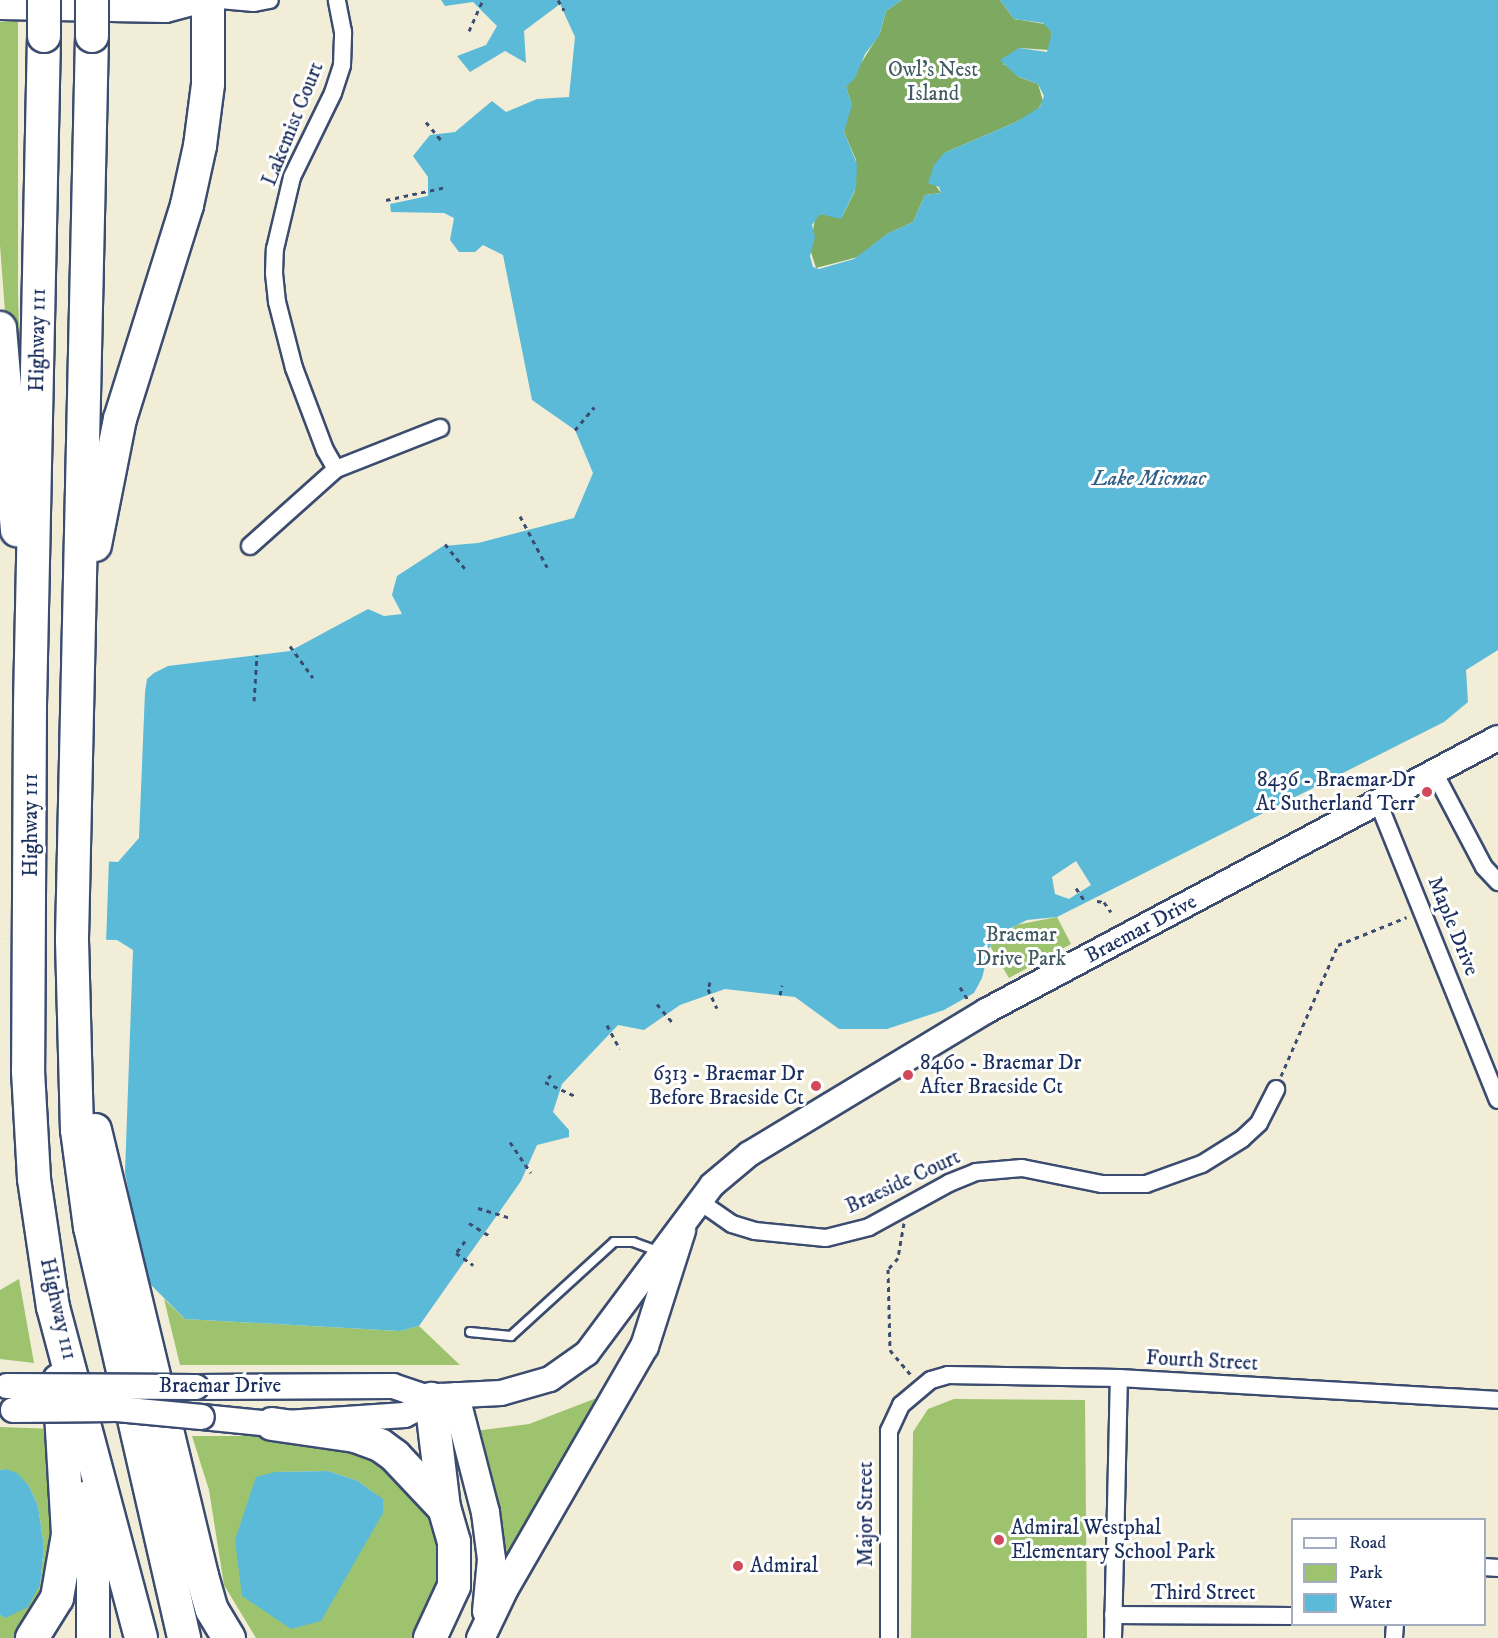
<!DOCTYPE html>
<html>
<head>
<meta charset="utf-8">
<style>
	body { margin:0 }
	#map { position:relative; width:1498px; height:1638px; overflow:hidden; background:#f1edd7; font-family:"IM FELL DW Pica",serif }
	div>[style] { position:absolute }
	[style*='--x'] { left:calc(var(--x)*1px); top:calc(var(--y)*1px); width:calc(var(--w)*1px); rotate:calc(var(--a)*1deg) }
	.green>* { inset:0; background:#9ec36e }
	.forest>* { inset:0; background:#7ea961 }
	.water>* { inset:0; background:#5abad8 }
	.pier>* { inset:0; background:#f1edd7; transform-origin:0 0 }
	.path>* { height:3px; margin-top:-1.5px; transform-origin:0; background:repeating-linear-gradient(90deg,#3b4c70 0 4.5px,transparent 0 9px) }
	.roads { filter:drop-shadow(2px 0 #3b4c70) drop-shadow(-2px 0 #3b4c70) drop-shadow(0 2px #3b4c70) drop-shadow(0 -2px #3b4c70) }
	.lane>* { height:8px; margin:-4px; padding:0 4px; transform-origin:4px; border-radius:4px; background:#fff }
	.street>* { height:16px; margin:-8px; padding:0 8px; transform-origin:8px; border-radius:8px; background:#fff }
	.secondary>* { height:24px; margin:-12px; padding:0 12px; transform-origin:12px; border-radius:12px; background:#fff }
	.primary>* { height:27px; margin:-13.5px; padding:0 13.5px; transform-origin:13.5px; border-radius:13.5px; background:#fff }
	.highway>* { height:32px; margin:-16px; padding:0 16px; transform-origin:16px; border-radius:16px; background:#fff }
	.bridges { filter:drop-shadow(2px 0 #3b4c70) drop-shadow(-2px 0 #3b4c70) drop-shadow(0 2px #3b4c70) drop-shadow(0 -2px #3b4c70) }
	.secondary-bridge>* { height:24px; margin:-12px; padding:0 12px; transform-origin:12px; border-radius:12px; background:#fff }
	.highway-bridge>* { height:32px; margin:-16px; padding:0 16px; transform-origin:16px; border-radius:16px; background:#fff }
	.dots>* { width:16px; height:16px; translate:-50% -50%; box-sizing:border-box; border:3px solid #fff; border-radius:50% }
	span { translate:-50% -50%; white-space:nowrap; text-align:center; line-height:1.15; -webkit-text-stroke:6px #fff; paint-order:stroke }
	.park-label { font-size:21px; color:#425b63 }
	.street-label { font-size:21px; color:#1b2f5e }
	.poi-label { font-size:21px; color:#1b2f5e }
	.right { translate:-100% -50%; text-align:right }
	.left { translate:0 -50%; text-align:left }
	.water-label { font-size:22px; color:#316089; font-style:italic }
	.legend { position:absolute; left:1291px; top:1518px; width:195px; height:108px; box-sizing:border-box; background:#fff; border:2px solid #a4acbf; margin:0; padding:8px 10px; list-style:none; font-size:18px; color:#1b2f5e }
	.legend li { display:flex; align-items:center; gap:12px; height:30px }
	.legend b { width:30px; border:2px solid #a4acbf }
</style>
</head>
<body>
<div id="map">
	<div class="green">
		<div style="clip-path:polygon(18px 21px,18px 293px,22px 420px,13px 419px,0 245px,0 22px)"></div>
		<div style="clip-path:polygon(1057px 917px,1071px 944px,1009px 978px,990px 946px,1016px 925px)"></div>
		<div style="clip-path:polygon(19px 1279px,34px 1363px,0 1359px,0 1290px)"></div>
		<div style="clip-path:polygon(164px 1299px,185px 1319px,400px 1331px,419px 1326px,460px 1365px,180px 1365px)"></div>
		<div style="clip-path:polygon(607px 1394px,508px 1598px,475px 1431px,529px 1424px)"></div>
		<div style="clip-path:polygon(954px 1399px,1085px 1400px,1087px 1638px,911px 1638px,913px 1432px,928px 1409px)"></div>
		<div style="clip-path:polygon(0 1427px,57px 1429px,59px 1557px,23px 1638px,0 1638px,0 1615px,5px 1618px,40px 1585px,44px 1547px,38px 1506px,29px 1486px,6px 1469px,0 1470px)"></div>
		<div style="clip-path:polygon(evenodd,192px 1436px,279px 1436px,371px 1442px,435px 1496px,446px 1593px,417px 1638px,256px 1638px,224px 1585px,209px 1490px,192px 1436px,328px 1471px,358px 1481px,370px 1490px,383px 1500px,383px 1513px,275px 1472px,328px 1471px)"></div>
	</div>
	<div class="forest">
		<div style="clip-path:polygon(902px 0,1000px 0,1014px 19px,1045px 24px,1052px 32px,1049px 50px,1019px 48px,1003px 64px,1011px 67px,1019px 77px,1038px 84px,1043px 101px,1037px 111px,1016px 122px,944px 153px,936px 186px,941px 193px,925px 195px,913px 222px,887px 234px,858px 257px,816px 268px,810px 249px,815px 218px,820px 214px,842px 217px,855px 191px,856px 160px,844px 132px,851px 102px,846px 87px,880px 33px,886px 11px)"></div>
	</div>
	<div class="water">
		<div style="clip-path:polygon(441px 0,902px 0,886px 11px,879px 36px,865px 54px,855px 78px,846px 87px,852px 105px,844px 132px,857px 164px,856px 188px,841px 219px,820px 214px,812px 225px,815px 237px,810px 256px,813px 267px,819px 269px,854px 259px,887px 234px,913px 222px,925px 195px,941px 193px,939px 187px,928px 183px,934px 165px,944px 153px,1016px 122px,1040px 107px,1044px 96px,1038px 84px,1017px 76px,1000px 60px,1019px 48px,1047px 52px,1052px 32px,1043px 23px,1014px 19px,1000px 0,1498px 0,1498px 650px,1466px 670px,1468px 702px,1444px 722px,1057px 917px,1027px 920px,1007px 930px,990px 946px,982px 978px,974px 993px,944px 1010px,887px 1029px,839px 1029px,795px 997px,725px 989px,680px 1005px,644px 1030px,618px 1025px,562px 1084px,553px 1112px,569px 1130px,569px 1137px,537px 1145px,521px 1181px,419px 1326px,400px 1331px,185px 1319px,146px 1280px,125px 1173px,133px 950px,117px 940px,0 938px,32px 858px,118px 862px,139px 838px,145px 692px,147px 679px,154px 673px,168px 666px,290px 651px,368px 609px,384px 616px,402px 614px,392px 595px,397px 576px,443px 546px,478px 543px,574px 518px,593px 473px,575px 430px,532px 400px,503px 255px,483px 245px,475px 252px,459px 252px,450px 240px,454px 218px,444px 213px,391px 212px,390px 204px,428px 196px,428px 177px,413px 156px,430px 135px,455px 132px,492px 101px,506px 112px,537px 99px,569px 97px,575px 37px,560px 4px,524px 31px,526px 63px,505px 51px,470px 72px,457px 56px,486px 45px,497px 26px,473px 2px,445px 6px)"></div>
		<div style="clip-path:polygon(6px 1469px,17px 1473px,29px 1486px,38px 1506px,44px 1547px,40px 1585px,31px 1601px,28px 1607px,5px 1618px,0 1615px,0 1470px)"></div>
		<div style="clip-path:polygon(328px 1471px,358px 1481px,370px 1490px,383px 1499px,383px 1513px,321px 1621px,291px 1629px,242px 1596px,235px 1540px,256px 1477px,275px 1472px)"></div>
	</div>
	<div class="pier">
		<div style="left:0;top:857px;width:109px;height:81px;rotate:2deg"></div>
		<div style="clip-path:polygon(1076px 861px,1091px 885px,1069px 899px,1055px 894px,1052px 877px)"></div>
	</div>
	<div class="path">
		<div style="--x:558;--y:0;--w:12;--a:59"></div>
		<div style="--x:469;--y:31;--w:34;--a:-66"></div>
		<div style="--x:426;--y:122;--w:26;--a:50"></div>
		<div style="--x:386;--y:200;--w:61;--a:-12.2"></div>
		<div style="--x:575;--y:430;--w:30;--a:-50"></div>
		<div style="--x:520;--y:516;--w:58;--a:62.1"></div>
		<div style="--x:445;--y:544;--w:33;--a:51"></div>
		<div style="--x:290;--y:646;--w:39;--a:54"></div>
		<div style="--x:254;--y:701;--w:46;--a:-86.3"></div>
		<div style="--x:1076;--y:888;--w:14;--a:56"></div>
		<div style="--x:1097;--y:901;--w:7;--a:8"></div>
		<div style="--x:1104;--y:902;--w:12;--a:55"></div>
		<div style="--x:710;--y:982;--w:7;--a:106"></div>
		<div style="--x:708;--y:989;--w:21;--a:65"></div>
		<div style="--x:960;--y:987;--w:15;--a:58"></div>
		<div style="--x:780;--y:995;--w:10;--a:-79"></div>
		<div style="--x:657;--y:1004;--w:25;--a:50"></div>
		<div style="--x:607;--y:1025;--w:27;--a:62"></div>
		<div style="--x:551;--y:1075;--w:9;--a:131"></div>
		<div style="--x:545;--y:1082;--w:33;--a:25"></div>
		<div style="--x:1281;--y:1076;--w:143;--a:-66.5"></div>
		<div style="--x:1338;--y:945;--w:74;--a:-22.1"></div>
		<div style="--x:510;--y:1142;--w:37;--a:56"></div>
		<div style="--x:478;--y:1208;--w:34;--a:17"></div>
		<div style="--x:469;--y:1223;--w:25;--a:32"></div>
		<div style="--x:904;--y:1223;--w:36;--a:100"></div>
		<div style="--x:898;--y:1258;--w:15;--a:132"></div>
		<div style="--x:888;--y:1269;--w:81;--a:88.6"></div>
		<div style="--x:890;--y:1350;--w:33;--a:50"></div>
		<div style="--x:465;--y:1241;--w:15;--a:127"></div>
		<div style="--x:456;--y:1253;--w:21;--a:35"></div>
	</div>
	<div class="roads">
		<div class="lane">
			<div style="--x:470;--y:1332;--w:41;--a:5.6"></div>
			<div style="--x:511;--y:1336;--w:139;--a:-42.4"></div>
			<div style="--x:614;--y:1242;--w:19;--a:0"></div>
			<div style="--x:633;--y:1242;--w:29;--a:20"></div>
		</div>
		<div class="street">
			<div style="--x:220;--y:0;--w:34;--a:5"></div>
			<div style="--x:254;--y:3;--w:16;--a:-11"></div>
			<div style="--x:336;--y:469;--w:22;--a:-120"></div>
			<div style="--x:325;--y:450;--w:88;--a:-110.7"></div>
			<div style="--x:294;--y:368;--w:68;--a:-104.4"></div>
			<div style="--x:277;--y:302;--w:29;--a:-96"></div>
			<div style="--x:274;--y:273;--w:24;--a:-88"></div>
			<div style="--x:275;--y:249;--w:74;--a:-76.7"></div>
			<div style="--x:292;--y:177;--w:93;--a:-64"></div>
			<div style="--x:333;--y:93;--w:29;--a:-72"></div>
			<div style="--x:342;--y:65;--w:33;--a:-88"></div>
			<div style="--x:343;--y:32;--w:33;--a:-101"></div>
			<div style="--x:250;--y:546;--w:115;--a:-41.8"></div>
			<div style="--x:336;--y:469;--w:112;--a:-21.5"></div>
			<div style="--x:1434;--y:772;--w:107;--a:62.2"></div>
			<div style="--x:1484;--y:867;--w:21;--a:47"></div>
			<div style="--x:1378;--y:802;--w:321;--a:68.1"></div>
			<div style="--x:699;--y:1201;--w:40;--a:34.9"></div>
			<div style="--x:732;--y:1224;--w:24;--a:17"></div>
			<div style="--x:755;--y:1231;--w:71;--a:5.6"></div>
			<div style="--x:826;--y:1238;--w:44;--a:-14.3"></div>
			<div style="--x:869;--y:1227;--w:91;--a:-28.8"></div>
			<div style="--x:949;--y:1183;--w:29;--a:-22"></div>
			<div style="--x:976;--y:1172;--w:46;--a:-5"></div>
			<div style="--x:1022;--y:1168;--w:82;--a:11.3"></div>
			<div style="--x:1102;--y:1184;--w:44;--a:0"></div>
			<div style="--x:1146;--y:1184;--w:59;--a:-19.7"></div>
			<div style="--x:1202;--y:1164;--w:47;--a:-32"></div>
			<div style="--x:1242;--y:1139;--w:23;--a:-43"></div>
			<div style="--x:1259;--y:1123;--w:38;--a:-63"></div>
			<div style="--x:1484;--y:1567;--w:14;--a:4"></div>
			<div style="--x:1113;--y:1615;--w:179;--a:0.3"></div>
			<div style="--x:889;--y:1638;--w:207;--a:-90"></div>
			<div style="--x:889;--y:1431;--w:29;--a:-65"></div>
			<div style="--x:901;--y:1405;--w:39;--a:-40"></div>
			<div style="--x:931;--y:1380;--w:18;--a:-16"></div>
			<div style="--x:948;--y:1375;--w:171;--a:1"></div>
			<div style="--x:1119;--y:1378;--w:380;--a:3.3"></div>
			<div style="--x:1113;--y:1638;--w:260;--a:-88.7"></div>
			<div style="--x:1394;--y:1638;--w:14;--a:-86"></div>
		</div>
		<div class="secondary">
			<div style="--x:0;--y:7;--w:166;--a:1"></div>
			<div style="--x:166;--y:10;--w:38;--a:-15"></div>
			<div style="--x:196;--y:1387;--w:197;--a:-0.3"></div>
			<div style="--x:393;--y:1386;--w:40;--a:18.9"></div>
			<div style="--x:202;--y:1417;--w:70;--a:5.7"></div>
			<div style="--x:272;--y:1424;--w:133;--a:-3.9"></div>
			<div style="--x:405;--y:1415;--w:41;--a:-27.8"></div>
			<div style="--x:441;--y:1396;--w:60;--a:-2.9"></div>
			<div style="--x:501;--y:1393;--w:51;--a:-15.9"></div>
			<div style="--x:550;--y:1379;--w:45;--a:-35.1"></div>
			<div style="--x:587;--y:1353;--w:209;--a:-53.3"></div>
			<div style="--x:712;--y:1185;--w:48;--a:-40"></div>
			<div style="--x:749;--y:1154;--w:277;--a:-31.1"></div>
			<div style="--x:986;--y:1011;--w:580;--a:-28.07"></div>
		</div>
		<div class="primary">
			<div style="--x:455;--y:1396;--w:120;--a:75.5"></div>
			<div style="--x:485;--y:1512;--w:47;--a:82.7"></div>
			<div style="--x:491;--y:1559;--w:52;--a:95.5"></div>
			<div style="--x:480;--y:1638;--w:55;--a:-64.4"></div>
			<div style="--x:504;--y:1588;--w:280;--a:-60"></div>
			<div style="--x:644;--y:1346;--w:122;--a:-72.3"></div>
		</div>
		<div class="highway">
			<div style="--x:44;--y:36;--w:671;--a:91.2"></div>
			<div style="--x:30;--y:707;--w:364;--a:90.3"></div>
			<div style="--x:28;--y:1071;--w:108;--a:86.8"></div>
			<div style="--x:34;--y:1179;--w:129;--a:81.6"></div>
			<div style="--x:53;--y:1307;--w:342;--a:75.1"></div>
			<div style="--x:92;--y:36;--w:904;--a:91.27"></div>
			<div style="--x:72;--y:940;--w:190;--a:88.5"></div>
			<div style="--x:77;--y:1130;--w:98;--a:82.4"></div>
			<div style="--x:90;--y:1227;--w:422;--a:77.1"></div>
			<div style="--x:0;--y:328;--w:203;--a:85.2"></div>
			<div style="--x:95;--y:545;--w:128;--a:-78.8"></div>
			<div style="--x:120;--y:419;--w:224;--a:-72.6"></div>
			<div style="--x:187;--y:205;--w:60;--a:-77.6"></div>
			<div style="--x:200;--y:146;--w:63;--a:-82.6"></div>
			<div style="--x:208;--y:84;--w:84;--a:-90"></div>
			<div style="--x:95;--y:1130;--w:459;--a:76.5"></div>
			<div style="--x:202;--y:1576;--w:35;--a:74"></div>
			<div style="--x:212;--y:1610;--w:33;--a:59"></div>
			<div style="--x:272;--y:1424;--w:84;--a:8.2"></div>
			<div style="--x:355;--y:1436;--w:27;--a:20"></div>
			<div style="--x:380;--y:1445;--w:19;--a:36"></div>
			<div style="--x:395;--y:1456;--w:71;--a:46.7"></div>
			<div style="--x:85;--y:1498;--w:79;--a:84.2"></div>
			<div style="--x:93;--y:1577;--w:61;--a:90"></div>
			<div style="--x:32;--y:1638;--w:47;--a:-58"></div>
			<div style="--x:57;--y:1598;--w:65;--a:-80.2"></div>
			<div style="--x:68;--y:1534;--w:154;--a:-93.3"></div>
			<div style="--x:430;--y:1638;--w:57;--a:-65.2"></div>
			<div style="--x:454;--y:1586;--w:44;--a:-90"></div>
			<div style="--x:454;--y:1542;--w:35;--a:-106"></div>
			<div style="--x:444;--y:1508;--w:110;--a:-96.8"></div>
		</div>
	</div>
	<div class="bridges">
		<div class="secondary-bridge">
			<div style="--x:7;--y:1386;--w:189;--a:0.3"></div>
			<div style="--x:13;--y:1410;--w:104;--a:-0.6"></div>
			<div style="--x:117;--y:1409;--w:85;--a:5.4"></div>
		</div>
		<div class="highway-bridge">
			<div style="--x:44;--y:36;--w:36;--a:-90"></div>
			<div style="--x:92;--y:36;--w:36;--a:-90"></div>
		</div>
	</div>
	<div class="dots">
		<div style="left:1427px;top:792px;background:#d1495b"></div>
		<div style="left:908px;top:1075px;background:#d1495b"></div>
		<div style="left:816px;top:1086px;background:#d1495b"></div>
		<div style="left:999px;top:1540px;background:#d1495b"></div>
		<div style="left:738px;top:1566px;background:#d1495b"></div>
	</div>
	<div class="park-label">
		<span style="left:933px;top:82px">Owl's Nest<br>Island</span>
		<span style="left:1021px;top:947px">Braemar<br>Drive Park</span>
	</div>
	<div class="street-label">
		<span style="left:293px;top:124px;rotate:-68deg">Lakemist Court</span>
		<span style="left:38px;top:340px;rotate:-89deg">Highway 111</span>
		<span style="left:31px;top:825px;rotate:-90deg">Highway 111</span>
		<span style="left:1453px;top:926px;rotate:68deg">Maple Drive</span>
		<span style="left:1141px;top:929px;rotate:-28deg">Braemar Drive</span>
		<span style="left:903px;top:1182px;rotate:-25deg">Braeside Court</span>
		<span style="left:58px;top:1309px;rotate:77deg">Highway 111</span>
		<span style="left:1202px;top:1361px;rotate:3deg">Fourth Street</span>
		<span style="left:220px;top:1386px">Braemar Drive</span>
		<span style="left:866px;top:1514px;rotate:-90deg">Major Street</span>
		<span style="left:1203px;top:1593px">Third Street</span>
	</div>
	<div class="poi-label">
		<span class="right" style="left:1415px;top:792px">8436 - Braemar Dr<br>At Sutherland Terr</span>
		<span class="left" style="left:920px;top:1075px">8460 - Braemar Dr<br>After Braeside Ct</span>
		<span class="right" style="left:804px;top:1086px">6313 - Braemar Dr<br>Before Braeside Ct</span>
		<span class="left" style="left:1011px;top:1540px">Admiral Westphal<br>Elementary School Park</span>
		<span class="left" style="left:750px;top:1566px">Admiral</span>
	</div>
	<div class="water-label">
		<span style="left:1149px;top:479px">Lake Micmac</span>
	</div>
	<ul class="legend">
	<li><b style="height:8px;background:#fff"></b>Road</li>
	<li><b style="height:16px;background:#9ec36e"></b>Park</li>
	<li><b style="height:16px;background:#5abad8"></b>Water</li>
	</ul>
</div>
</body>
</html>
